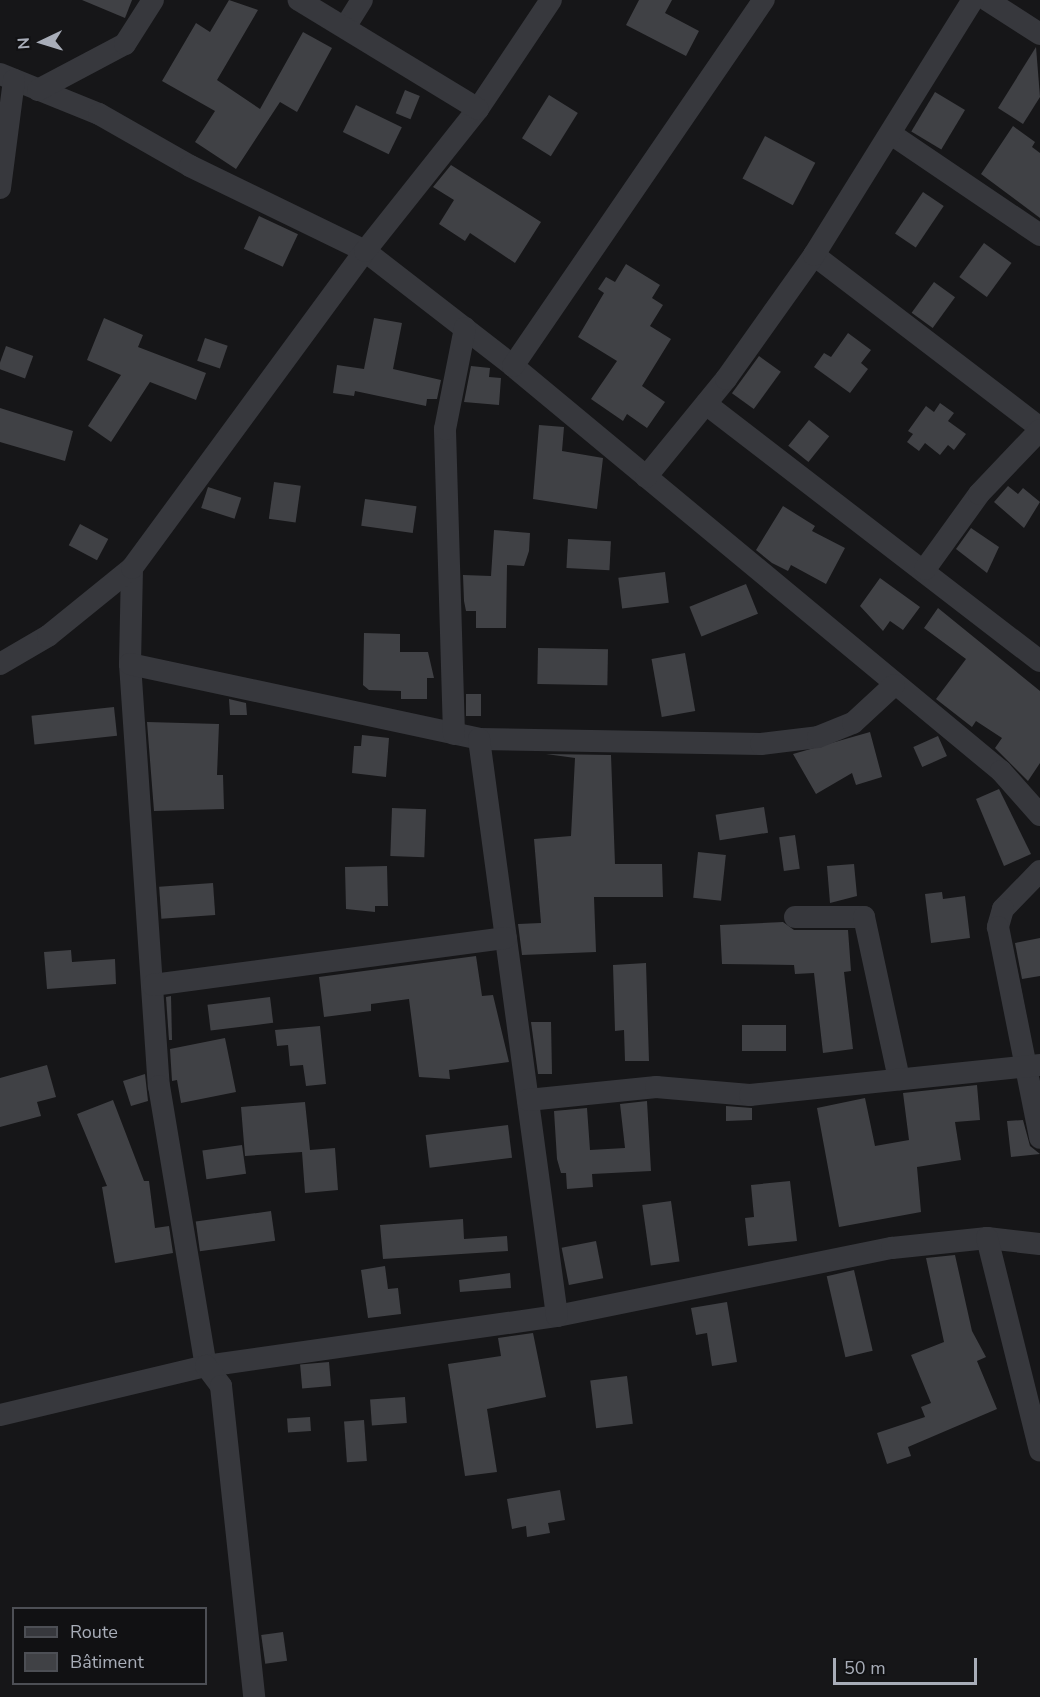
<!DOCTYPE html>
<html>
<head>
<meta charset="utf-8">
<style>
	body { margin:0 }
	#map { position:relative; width:1040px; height:1697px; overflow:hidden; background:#161618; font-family:"Nunito Sans",sans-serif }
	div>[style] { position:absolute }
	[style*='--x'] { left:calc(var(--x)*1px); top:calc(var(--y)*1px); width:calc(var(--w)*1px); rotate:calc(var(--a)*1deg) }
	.building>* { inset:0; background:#404145; transform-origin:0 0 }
	.street>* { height:22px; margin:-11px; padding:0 11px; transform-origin:11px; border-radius:11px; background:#37383d }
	span { translate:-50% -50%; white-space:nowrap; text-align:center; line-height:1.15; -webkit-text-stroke:5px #111113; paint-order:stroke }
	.legend { position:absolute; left:12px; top:1607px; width:195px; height:78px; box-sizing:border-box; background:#111113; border:2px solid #4d4f55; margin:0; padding:8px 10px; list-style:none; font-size:18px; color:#a8adb8 }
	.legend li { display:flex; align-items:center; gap:12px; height:30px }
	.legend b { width:30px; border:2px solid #4d4f55 }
	.north { position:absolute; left:12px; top:12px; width:60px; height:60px; -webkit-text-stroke:4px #111113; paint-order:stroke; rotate:266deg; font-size:16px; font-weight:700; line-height:24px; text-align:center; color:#a8adb8 }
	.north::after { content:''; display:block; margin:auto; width:21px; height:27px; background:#a8adb8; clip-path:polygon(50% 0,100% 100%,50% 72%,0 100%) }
	.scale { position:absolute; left:833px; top:1658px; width:144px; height:27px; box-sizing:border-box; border:3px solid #a8adb8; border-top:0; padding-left:8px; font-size:18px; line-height:21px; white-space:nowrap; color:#a8adb8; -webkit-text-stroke:4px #111113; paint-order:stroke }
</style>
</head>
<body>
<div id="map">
	<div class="building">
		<div style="clip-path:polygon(82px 0,132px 0,125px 18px)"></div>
		<div style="clip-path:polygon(229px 0,258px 10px,217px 80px,260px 109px,303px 32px,332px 48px,297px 112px,280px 102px,236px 169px,195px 142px,215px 111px,162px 81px,196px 23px,210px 32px)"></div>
		<div style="clip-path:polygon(639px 0,672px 0,665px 13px,699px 31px,686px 56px,626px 25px)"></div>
		<div style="clip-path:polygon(1036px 47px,1040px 97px,1023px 124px,998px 108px)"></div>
		<div style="left:405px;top:90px;width:16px;height:25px;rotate:22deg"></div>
		<div style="left:935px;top:92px;width:35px;height:46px;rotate:31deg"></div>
		<div style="left:549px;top:95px;width:34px;height:51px;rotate:32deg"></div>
		<div style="left:356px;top:105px;width:51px;height:30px;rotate:26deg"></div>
		<div style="clip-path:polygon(1013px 126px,1035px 142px,1032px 147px,1040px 153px,1040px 218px,981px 174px)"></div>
		<div style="left:765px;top:136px;width:57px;height:48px;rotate:28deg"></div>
		<div style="clip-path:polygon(451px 165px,541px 222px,515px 263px,470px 233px,465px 241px,439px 224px,454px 200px,433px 187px)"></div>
		<div style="left:923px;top:192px;width:25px;height:50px;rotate:34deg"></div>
		<div style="left:259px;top:216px;width:43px;height:36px;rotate:25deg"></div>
		<div style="left:984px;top:243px;width:34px;height:42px;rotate:36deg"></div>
		<div style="clip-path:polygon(626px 264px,660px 285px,652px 298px,663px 305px,650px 326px,671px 339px,642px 386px,665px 402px,647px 428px,627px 414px,623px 421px,591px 399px,617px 361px,578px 337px,604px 293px,598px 289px,606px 277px,615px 282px)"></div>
		<div style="left:934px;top:282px;width:26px;height:38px;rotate:36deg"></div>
		<div style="clip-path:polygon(104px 318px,143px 335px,138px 347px,206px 373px,196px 400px,150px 382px,111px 442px,88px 426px,121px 375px,87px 360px)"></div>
		<div style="clip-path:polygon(374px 318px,402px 323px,393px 369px,441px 380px,437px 399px,427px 399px,426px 406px,355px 391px,354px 396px,333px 393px,337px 365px,364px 369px)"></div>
		<div style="clip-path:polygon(848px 333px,871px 350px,861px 363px,868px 369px,850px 393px,814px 367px,824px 353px,831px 357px)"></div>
		<div style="left:205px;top:338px;width:24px;height:24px;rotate:19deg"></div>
		<div style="left:6px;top:346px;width:29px;height:24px;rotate:20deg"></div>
		<div style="left:759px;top:356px;width:27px;height:46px;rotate:36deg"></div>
		<div style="clip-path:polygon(471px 366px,490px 368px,489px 377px,501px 378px,499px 405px,464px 402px)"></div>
		<div style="clip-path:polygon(940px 403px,954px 413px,948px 421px,966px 434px,954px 450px,948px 445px,940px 455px,925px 443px,919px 451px,907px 442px,913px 434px,908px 431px,926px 406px,934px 412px)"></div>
		<div style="clip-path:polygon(0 408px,73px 431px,65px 461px,0 442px)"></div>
		<div style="left:809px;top:420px;width:26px;height:33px;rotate:39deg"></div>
		<div style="clip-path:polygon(539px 425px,564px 427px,562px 451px,603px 458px,597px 509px,533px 499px)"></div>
		<div style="left:274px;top:482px;width:27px;height:37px;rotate:8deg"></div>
		<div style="clip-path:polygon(1008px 486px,1018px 494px,1023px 488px,1040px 502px,1024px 528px,994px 502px)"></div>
		<div style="left:208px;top:487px;width:35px;height:22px;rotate:18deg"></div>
		<div style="left:365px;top:499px;width:52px;height:27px;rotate:8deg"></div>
		<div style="clip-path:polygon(783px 506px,815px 526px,812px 531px,845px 548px,826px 584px,791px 565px,788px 571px,772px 563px,756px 550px)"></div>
		<div style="left:80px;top:524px;width:32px;height:24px;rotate:28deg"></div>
		<div style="clip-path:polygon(971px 528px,999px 547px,987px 573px,956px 549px)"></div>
		<div style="clip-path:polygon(494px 530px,530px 533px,529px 551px,524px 566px,507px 565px,506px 628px,476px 628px,476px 611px,466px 611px,464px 601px,463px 575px,491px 576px)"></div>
		<div style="left:568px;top:539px;width:43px;height:29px;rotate:3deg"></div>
		<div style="left:665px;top:572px;width:31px;height:47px;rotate:83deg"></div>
		<div style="clip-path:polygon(880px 578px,920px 607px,903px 630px,890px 621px,883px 631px,860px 606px)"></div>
		<div style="left:746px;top:584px;width:32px;height:61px;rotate:68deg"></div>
		<div style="clip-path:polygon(938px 608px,1040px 691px,1040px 763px,1028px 781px,995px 748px,1002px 738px,976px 721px,972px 727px,936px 699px,966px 659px,924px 628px)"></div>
		<div style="clip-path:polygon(364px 633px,400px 634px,400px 652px,428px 652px,434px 678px,427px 678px,427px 699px,401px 699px,401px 691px,369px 690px,363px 685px)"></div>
		<div style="left:538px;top:648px;width:70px;height:36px;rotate:1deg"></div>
		<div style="left:685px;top:653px;width:59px;height:34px;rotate:80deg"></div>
		<div style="left:466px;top:694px;width:15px;height:22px"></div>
		<div style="clip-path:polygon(229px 699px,246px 703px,247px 715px,230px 715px)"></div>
		<div style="left:114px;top:707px;width:29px;height:83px;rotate:84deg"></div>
		<div style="clip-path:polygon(147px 722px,219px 724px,217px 775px,223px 775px,224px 809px,154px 811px)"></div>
		<div style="clip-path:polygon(870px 732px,882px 777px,856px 785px,852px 773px,816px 794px,793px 754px)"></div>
		<div style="clip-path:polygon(362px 735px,389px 738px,386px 777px,352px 773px,354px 746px,361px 746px)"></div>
		<div style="left:938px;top:736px;width:22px;height:27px;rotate:66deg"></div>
		<div style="clip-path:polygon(546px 754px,611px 755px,615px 864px,662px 864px,663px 897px,594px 897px,596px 952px,522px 955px,518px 924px,541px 923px,534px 839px,571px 836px,575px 758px)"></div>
		<div style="clip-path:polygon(999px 789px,1031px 854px,1004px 866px,976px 799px)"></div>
		<div style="left:764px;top:807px;width:26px;height:49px;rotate:81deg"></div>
		<div style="left:392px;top:808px;width:34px;height:48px;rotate:2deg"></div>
		<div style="left:795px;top:835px;width:34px;height:16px;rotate:82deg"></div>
		<div style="left:698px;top:852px;width:28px;height:46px;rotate:6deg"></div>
		<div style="clip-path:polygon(854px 864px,857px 896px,830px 903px,827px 866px)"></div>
		<div style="clip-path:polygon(387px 866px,388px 906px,375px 906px,375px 912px,346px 909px,345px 867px)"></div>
		<div style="left:213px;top:883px;width:32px;height:54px;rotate:86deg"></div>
		<div style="clip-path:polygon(942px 892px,943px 899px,965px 896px,970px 938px,931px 943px,925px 894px)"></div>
		<div style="clip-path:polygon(783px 922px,794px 930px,848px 930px,851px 971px,844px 972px,853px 1049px,823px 1053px,814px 973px,795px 974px,794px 965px,722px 964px,720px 925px)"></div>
		<div style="clip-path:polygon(1040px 938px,1040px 976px,1022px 979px,1015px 943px)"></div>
		<div style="clip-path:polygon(71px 950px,72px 962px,115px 959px,116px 984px,47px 989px,44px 952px)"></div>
		<div style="clip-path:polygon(476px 956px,482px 996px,493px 995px,509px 1062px,449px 1070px,450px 1079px,419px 1077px,409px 999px,371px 1004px,371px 1011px,324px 1017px,319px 977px)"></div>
		<div style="clip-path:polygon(646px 963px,649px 1061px,625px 1061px,624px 1030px,615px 1031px,613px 965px)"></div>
		<div style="clip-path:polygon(171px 996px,172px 1040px,169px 1040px,166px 997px)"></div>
		<div style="left:270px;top:997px;width:26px;height:63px;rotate:83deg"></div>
		<div style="clip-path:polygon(531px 1022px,551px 1022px,552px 1074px,538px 1074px)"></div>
		<div style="left:742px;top:1025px;width:44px;height:26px"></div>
		<div style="clip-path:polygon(320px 1026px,326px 1084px,306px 1086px,303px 1065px,290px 1066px,288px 1045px,277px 1046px,275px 1030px)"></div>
		<div style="clip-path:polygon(225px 1038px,236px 1092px,181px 1103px,177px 1080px,172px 1081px,170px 1049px)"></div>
		<div style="clip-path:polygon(47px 1065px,56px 1097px,37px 1102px,41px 1116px,0 1127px,0 1078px)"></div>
		<div style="clip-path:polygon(145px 1074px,148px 1101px,131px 1106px,123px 1081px)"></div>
		<div style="clip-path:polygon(977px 1085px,980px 1120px,955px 1122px,961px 1160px,917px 1167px,921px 1212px,839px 1227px,817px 1108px,865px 1098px,875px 1146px,909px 1140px,903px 1093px)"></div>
		<div style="clip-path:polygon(113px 1100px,144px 1181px,149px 1181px,155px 1228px,169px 1226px,173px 1253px,115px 1263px,102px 1187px,107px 1186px,77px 1114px)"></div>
		<div style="clip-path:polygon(647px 1101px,651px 1171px,592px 1174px,593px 1187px,567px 1189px,566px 1173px,561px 1173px,557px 1159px,554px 1111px,587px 1108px,590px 1150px,625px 1148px,620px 1104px)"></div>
		<div style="clip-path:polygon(305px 1102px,310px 1150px,335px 1148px,338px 1190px,305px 1193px,302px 1152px,245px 1156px,241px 1107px)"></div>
		<div style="clip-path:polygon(726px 1106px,752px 1108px,752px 1120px,726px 1121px)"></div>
		<div style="clip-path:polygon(1023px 1120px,1030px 1146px,1040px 1154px,1011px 1157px,1007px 1121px)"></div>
		<div style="left:508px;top:1125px;width:33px;height:83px;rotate:83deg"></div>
		<div style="left:242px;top:1145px;width:29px;height:40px;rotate:82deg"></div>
		<div style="clip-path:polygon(790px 1181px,797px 1241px,748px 1246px,745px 1218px,754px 1217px,751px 1185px)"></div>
		<div style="left:671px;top:1201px;width:61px;height:29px;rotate:82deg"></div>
		<div style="left:271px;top:1211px;width:30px;height:76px;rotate:82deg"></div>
		<div style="clip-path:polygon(463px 1219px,464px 1239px,507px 1236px,508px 1251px,383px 1259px,380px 1225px)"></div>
		<div style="left:596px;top:1241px;width:38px;height:35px;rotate:79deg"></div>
		<div style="clip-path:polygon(955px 1255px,972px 1331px,986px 1357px,977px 1361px,997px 1409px,908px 1447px,911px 1456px,887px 1464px,877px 1433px,925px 1417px,921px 1407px,931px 1403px,911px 1355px,944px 1342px,926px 1258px)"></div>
		<div style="clip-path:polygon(385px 1266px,388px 1289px,398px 1288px,401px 1314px,368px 1318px,361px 1270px)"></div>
		<div style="left:854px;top:1270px;width:83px;height:28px;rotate:77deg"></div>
		<div style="clip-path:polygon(510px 1273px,511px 1288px,460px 1292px,459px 1280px)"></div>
		<div style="clip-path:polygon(727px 1302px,737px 1362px,712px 1366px,707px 1333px,696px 1335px,691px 1308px)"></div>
		<div style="clip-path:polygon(533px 1333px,546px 1397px,487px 1409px,497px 1472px,465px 1476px,448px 1364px,501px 1356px,498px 1338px)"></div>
		<div style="left:329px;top:1362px;width:24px;height:29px;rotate:85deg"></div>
		<div style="left:627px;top:1376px;width:48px;height:37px;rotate:83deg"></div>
		<div style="left:405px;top:1397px;width:26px;height:35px;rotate:86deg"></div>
		<div style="left:310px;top:1417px;width:14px;height:23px;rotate:86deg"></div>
		<div style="left:364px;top:1420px;width:41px;height:20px;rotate:86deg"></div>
		<div style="clip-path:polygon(560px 1490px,565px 1520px,548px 1523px,550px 1533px,527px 1537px,526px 1526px,512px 1529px,507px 1499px)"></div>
		<div style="left:283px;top:1632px;width:29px;height:22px;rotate:82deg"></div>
	</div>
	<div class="street">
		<div style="--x:987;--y:0;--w:63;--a:32.7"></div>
		<div style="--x:347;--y:24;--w:28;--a:-58"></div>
		<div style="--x:0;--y:74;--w:107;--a:22"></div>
		<div style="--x:99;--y:114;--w:105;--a:29.7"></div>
		<div style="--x:190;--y:166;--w:195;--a:25.9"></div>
		<div style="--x:365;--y:251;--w:187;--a:37.8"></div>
		<div style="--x:513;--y:366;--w:634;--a:39.69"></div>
		<div style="--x:1001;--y:771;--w:59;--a:48.4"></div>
		<div style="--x:38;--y:90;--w:98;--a:-27.9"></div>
		<div style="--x:125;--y:44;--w:52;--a:-57.5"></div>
		<div style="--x:478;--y:109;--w:131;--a:-56.2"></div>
		<div style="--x:891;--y:134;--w:180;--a:34.1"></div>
		<div style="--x:0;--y:188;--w:109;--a:-82.6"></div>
		<div style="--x:814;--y:255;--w:285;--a:37.4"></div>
		<div style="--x:513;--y:366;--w:444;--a:-55.6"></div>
		<div style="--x:706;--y:404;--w:421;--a:37.6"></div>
		<div style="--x:646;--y:477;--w:127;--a:-50.8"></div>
		<div style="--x:726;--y:379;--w:152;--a:-54.6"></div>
		<div style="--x:814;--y:255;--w:301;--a:-58.1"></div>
		<div style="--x:132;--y:568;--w:96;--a:91.2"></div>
		<div style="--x:130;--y:664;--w:423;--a:86.1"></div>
		<div style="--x:159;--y:1086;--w:284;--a:80.5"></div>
		<div style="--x:206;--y:1366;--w:355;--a:-8.1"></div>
		<div style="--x:557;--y:1316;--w:342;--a:-11.5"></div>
		<div style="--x:892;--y:1248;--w:96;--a:-6"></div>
		<div style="--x:987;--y:1238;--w:53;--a:6.5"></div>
		<div style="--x:925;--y:569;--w:92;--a:-54.2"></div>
		<div style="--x:979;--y:494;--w:88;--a:-46.4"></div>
		<div style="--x:0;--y:664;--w:56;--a:-30.3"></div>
		<div style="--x:48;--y:636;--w:108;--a:-39"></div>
		<div style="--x:132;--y:568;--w:393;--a:-53.7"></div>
		<div style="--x:365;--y:251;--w:181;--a:-51.5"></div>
		<div style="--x:478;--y:109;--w:210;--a:-148.7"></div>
		<div style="--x:130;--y:664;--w:357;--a:12.1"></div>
		<div style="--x:479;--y:739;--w:282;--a:1"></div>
		<div style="--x:761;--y:744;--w:57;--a:-7"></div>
		<div style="--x:818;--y:737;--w:38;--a:-22"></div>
		<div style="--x:853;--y:723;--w:56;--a:-42.8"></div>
		<div style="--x:454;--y:734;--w:305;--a:-91.7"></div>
		<div style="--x:445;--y:429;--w:103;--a:-78.8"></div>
		<div style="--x:479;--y:739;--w:582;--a:82.3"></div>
		<div style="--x:1040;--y:871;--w:53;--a:134.2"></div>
		<div style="--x:1003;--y:909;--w:19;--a:106"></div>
		<div style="--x:998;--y:927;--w:215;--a:78.7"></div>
		<div style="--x:795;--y:917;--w:69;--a:0"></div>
		<div style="--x:864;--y:917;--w:166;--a:77.8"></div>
		<div style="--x:153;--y:985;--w:356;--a:-7.6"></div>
		<div style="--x:528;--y:1100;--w:129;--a:-5.8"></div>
		<div style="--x:656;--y:1087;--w:94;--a:4.9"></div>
		<div style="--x:750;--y:1095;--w:292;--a:-5.9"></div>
		<div style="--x:987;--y:1238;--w:219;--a:76"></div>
		<div style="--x:0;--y:1415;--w:212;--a:-13.4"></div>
		<div style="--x:206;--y:1366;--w:25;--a:53"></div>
		<div style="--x:221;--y:1386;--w:313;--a:83.9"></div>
	</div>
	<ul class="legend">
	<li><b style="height:8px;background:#37383d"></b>Route</li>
	<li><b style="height:16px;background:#404145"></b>Bâtiment</li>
	</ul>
	<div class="north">N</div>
	<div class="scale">50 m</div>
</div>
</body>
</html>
